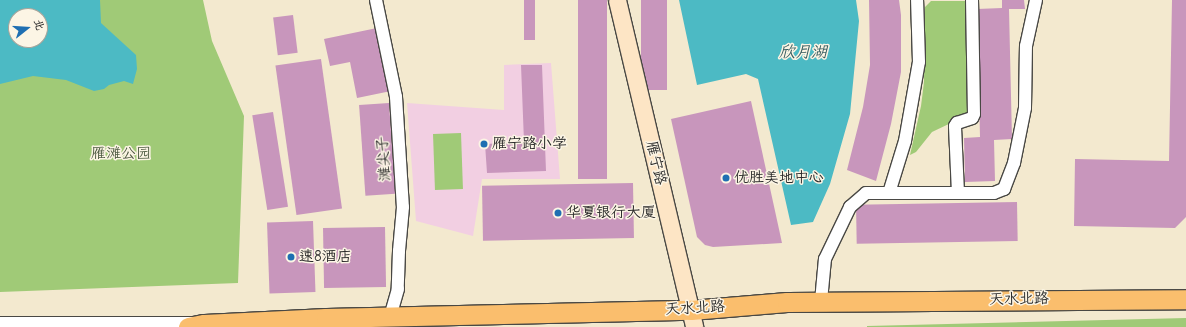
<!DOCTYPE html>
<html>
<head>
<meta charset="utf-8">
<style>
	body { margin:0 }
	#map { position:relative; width:1186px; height:327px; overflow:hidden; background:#f3e9cf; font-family:"Comic Neue","LXGW WenKai TC",sans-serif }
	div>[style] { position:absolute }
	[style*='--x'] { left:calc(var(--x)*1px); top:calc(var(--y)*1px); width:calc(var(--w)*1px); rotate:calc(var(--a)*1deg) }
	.built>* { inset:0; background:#f2cfe2 }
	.green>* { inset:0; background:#a0ca77; transform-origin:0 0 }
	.water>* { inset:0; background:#4cbac4 }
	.building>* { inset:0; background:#c896bc; transform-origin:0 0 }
	.roads { filter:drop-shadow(1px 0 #494844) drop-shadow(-1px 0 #494844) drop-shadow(0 1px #494844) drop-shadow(0 -1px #494844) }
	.minor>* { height:12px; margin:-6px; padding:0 6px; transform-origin:6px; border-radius:6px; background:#fff }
	.tertiary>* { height:15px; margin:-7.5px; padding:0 7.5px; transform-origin:7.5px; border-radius:7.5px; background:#fff }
	.secondary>* { height:17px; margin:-8.5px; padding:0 8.5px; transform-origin:8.5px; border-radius:8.5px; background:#fde5c5 }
	.primary>* { height:19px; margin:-9.5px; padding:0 9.5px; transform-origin:9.5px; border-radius:9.5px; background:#fabe6d }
	.dots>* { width:11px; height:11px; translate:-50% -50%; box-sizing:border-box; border:2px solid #fcf5e5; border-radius:50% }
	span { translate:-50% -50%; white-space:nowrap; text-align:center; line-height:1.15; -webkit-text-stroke:3px #fcf5e5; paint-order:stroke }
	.poi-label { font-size:15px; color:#2b2b2b }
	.left { translate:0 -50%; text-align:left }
	.park-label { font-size:15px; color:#4e5b42 }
	.street-label { font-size:15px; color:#2b2b2b }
	.water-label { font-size:16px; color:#375d61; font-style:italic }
	.north { position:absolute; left:8px; top:8px; width:40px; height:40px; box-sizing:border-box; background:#fcf5e5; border:1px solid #a8a49b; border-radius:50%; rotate:73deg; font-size:11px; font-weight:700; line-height:16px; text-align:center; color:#2b2b2b }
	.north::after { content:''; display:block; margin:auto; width:14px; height:18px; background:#1f6fb2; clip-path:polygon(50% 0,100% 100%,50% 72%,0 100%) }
</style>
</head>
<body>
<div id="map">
	<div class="built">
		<div style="clip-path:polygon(551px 63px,560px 179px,482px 179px,473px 236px,416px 221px,407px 103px,504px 110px,504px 65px)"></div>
	</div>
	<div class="green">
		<div style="clip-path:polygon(evenodd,0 0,203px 0,212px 41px,244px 116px,238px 283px,0 292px,0 0,16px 16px,40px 16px,40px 40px,16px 40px,16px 16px)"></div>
		<div style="clip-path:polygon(931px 1px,965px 1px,968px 2px,970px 114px,953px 118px,953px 122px,932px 132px,916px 152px,910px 155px,921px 106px,924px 82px,925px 7px)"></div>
		<div style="left:461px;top:133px;width:56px;height:28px;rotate:88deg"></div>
		<div style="clip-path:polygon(1186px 318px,1186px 327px,867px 327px,867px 326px)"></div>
	</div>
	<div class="water">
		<div style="clip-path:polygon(evenodd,0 0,100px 0,101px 23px,136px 55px,137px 69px,133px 84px,124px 81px,109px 85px,104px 89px,94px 91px,66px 80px,33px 76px,0 84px,0 0,16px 16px,40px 16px,40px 40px,16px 40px,16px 16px)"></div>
		<div style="clip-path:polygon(679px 0,856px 0,859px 21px,850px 114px,830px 184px,813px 222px,791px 225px,758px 79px,746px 74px,697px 85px)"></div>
	</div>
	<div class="building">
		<div style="left:524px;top:0;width:11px;height:40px"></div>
		<div style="left:578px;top:0;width:29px;height:179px"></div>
		<div style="left:641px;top:0;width:26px;height:90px"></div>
		<div style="clip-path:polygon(869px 0,899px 0,901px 15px,901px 72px,891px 124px,876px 181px,847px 170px,863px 107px,870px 65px)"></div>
		<div style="clip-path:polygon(1002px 0,1024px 0,1025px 9px,1009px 9px,1012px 139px,994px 140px,995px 181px,965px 182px,964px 138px,980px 137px,977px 9px,1002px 8px)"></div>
		<div style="clip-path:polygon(1172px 0,1186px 0,1186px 217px,1175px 228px,1074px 226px,1075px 159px,1169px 161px)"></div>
		<div style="left:293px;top:15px;width:38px;height:20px;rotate:83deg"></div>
		<div style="clip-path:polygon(377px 28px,391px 91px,357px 98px,350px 62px,330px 66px,324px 39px)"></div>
		<div style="left:321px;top:59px;width:151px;height:46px;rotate:82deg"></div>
		<div style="clip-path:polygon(521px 65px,542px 65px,546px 171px,487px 173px,485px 144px,524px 142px)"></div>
		<div style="clip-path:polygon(751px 101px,782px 243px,713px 247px,705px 245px,697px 237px,671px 119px)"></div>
		<div style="left:389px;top:103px;width:91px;height:30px;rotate:86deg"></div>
		<div style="left:273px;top:112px;width:96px;height:21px;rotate:81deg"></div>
		<div style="left:633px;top:183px;width:55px;height:151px;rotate:89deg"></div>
		<div style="left:1017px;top:202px;width:39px;height:161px;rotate:89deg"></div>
		<div style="left:313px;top:221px;width:71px;height:46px;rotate:88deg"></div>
		<div style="left:385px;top:227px;width:60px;height:62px;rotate:89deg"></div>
	</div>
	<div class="roads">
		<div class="minor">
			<div style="--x:376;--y:0;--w:99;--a:78.3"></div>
			<div style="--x:396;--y:97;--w:110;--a:86.4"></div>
			<div style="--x:403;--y:207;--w:44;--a:95.2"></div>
			<div style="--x:399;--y:251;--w:38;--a:92"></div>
			<div style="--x:398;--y:289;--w:29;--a:106"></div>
			<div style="--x:889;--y:193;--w:54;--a:-72.9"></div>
			<div style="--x:905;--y:141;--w:80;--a:-80"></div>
			<div style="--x:919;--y:62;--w:62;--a:-91.8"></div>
			<div style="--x:958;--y:193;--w:67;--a:-92.6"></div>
			<div style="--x:955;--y:126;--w:4;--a:-56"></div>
			<div style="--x:957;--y:123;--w:16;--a:-18"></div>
			<div style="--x:972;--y:118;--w:4;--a:-63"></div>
			<div style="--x:974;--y:114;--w:114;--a:-91"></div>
			<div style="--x:821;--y:301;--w:42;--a:-84.6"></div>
			<div style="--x:825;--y:259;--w:58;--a:-64.3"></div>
			<div style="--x:850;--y:207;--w:21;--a:-41"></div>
			<div style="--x:866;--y:193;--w:128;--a:0"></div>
			<div style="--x:994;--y:193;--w:11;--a:-22"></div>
			<div style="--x:1004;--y:189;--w:28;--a:-69"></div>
			<div style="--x:1014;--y:163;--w:56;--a:-78.7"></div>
			<div style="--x:1025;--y:108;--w:62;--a:-89.1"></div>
			<div style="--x:1026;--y:46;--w:47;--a:-77.7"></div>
		</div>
		<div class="tertiary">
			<div style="--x:0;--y:324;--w:199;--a:0"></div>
		</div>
		<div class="secondary">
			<div style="--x:617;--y:0;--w:336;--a:76.7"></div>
		</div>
		<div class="primary">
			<div style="--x:188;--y:327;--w:16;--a:-11"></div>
			<div style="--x:204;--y:324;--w:122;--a:-2.8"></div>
			<div style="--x:326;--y:318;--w:365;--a:-1.3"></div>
			<div style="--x:691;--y:310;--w:96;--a:-4.8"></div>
			<div style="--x:787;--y:302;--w:399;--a:-0.4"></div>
		</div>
	</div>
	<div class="dots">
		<div style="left:484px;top:144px;background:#1f6fb2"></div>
		<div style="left:726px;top:178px;background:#1f6fb2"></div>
		<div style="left:558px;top:213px;background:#1f6fb2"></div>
		<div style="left:291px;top:257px;background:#1f6fb2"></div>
	</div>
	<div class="poi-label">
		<span class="left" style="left:492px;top:144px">雁宁路小学</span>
		<span class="left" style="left:734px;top:178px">优胜美地中心</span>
		<span class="left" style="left:566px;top:213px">华夏银行大厦</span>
		<span class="left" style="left:299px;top:257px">速8酒店</span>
	</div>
	<div class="park-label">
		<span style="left:121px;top:154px">雁滩公园</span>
	</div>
	<div class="street-label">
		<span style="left:384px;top:159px;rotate:-94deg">滩尖子</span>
		<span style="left:656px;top:163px;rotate:77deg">雁宁路</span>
		<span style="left:1019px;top:299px;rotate:-1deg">天水北路</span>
		<span style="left:695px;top:308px;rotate:-3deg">天水北路</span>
	</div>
	<div class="water-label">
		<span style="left:803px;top:52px">欣月湖</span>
	</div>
	<div class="north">北</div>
</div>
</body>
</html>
